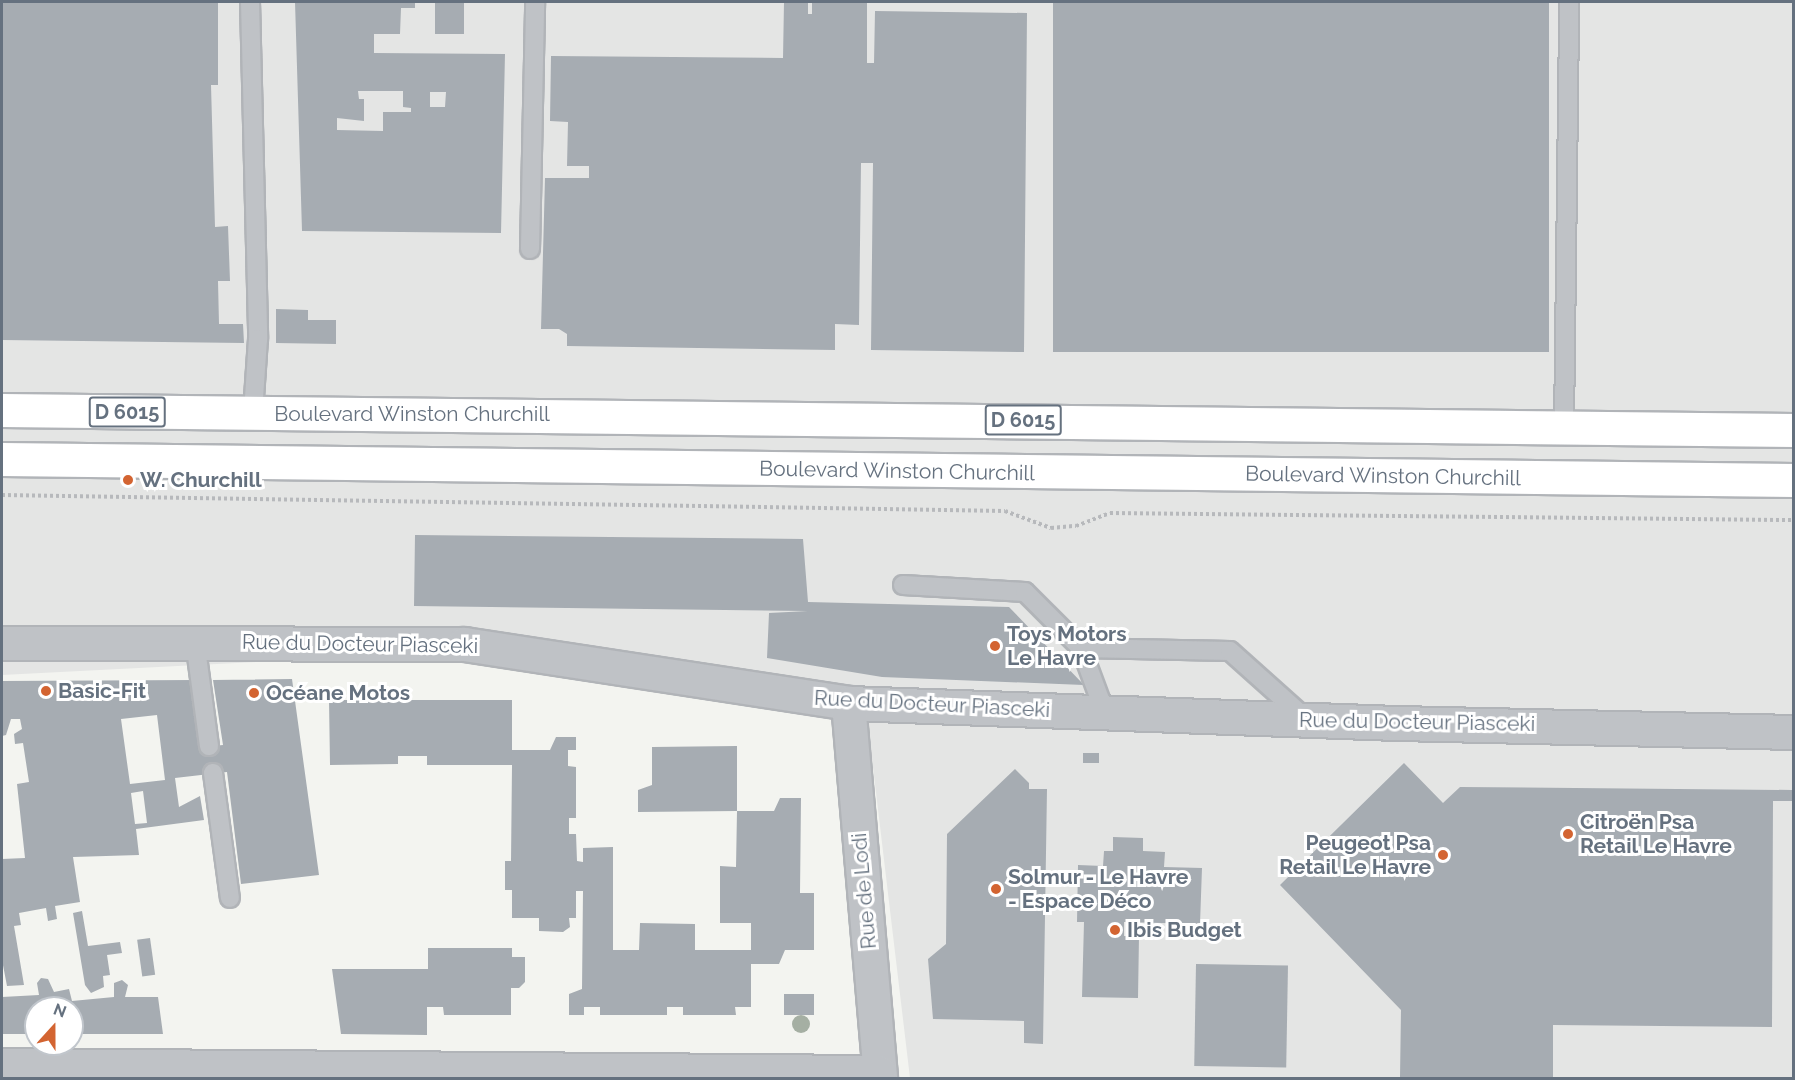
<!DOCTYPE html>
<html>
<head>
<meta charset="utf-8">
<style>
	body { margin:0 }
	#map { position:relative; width:1795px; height:1080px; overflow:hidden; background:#f3f4f0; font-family:Raleway,sans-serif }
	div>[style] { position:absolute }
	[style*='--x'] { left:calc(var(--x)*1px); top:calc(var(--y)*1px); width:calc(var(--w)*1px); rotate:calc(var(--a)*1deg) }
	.built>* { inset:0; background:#e4e5e4 }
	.building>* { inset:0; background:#a6acb2; transform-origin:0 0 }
	.path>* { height:4px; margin-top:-2px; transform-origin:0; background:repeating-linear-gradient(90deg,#b7b9bc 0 3px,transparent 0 6px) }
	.roads { filter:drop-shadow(2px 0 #b1b4b8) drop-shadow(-2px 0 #b1b4b8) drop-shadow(0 2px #b1b4b8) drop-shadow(0 -2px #b1b4b8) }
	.service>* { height:18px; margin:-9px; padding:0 9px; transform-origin:9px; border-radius:9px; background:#bfc2c6 }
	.minor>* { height:33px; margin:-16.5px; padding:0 16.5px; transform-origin:16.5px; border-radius:16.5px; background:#bfc2c6 }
	.primary>* { height:33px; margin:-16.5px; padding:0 16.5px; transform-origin:16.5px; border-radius:16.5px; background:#fff }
	.trees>* { width:18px; height:18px; margin:-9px; border-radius:50%; background:#a5afa3 }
	.dots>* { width:16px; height:16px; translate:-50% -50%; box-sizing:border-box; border:3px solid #fff; border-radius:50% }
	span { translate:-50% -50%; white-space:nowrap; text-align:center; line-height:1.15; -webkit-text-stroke:6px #fff; paint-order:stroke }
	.shield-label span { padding:2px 4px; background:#fff; border:2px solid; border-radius:4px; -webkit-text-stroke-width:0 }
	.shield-label { font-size:20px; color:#65717f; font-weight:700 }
	.street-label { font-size:21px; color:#65717f }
	.poi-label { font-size:21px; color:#65717f; font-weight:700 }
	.left { translate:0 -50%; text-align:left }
	.right { translate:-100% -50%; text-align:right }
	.frame { position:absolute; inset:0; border:3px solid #65717f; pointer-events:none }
	.north { position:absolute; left:24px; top:996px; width:60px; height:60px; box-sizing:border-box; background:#fff; border:2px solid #c1c6cc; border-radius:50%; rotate:21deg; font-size:16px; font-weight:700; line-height:24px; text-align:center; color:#65717f }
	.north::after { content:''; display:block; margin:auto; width:21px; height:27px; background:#d36431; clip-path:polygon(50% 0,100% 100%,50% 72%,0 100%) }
</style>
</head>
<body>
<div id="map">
	<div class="built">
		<div style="clip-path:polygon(2px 2px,1793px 2px,1793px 1078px,910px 1078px,867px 717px,470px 651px,2px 675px)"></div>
	</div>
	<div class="building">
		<div style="clip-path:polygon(2px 2px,218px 2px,218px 85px,211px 85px,215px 227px,228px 226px,230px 281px,218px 281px,219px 324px,243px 324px,244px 343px,2px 340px)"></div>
		<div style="clip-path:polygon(evenodd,295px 2px,415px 2px,415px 8px,401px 8px,400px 34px,374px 34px,374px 53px,505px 54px,501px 233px,302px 231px,295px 2px,358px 91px,403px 91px,403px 107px,411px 108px,411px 112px,383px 112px,383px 131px,337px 130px,337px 118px,364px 121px,364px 99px,359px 99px,358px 91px,295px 2px,430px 92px,446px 92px,445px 107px,430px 107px,430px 92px)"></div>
		<div style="left:435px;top:2px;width:29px;height:32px"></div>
		<div style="clip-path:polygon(784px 2px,808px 2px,808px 14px,812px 14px,812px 2px,867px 2px,867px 63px,874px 63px,875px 11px,1027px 13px,1024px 352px,871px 350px,873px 163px,861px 163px,859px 325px,835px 324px,835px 350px,567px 346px,567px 334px,559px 329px,541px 329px,545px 178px,589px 178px,589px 166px,567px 166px,568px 122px,550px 121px,551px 56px,783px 58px)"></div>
		<div style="left:1053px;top:2px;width:496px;height:350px"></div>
		<div style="clip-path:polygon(276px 309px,308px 310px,308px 320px,336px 320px,336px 344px,276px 343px)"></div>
		<div style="clip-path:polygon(415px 535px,803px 539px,808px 602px,1009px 607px,1084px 685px,882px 677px,767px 658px,769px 613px,808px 611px,414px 606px)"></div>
		<div style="clip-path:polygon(evenodd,292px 679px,319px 875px,241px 884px,227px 772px,175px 778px,179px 807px,200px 796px,204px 820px,136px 829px,139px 855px,73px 857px,80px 902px,55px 906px,57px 919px,48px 921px,46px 908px,19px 913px,21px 925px,14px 926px,24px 985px,7px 986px,2px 960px,2px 859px,25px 858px,17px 784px,29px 782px,23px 743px,15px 744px,14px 734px,22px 729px,20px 719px,11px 719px,6px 735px,2px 736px,2px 681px,195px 680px,202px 747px,223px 745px,213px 680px,292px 679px,157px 715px,165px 780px,130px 784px,121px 719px,157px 715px,292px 679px,143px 791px,147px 823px,135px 824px,131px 793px,143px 791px)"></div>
		<div style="clip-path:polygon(329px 700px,512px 700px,512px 750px,550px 750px,556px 737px,576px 737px,576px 750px,568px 750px,568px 766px,576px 767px,576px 818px,569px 818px,569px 834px,576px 834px,577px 861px,583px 862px,583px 848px,613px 847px,613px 950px,639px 950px,640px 923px,695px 924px,695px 950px,751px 950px,751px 923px,720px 923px,720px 866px,736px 867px,737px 811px,774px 811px,780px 798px,801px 798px,800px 893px,814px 893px,814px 950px,785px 950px,779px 964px,751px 964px,751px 1007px,735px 1007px,736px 1015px,683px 1015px,683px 1007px,667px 1007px,667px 1015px,600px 1015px,600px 1007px,584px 1007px,584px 1015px,569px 1015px,569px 994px,582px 989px,583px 891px,576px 891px,576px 918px,569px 918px,570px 927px,563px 932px,539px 931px,539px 918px,512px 918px,512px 890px,505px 890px,505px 861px,511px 861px,512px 765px,427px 765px,427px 756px,398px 756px,398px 764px,330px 765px)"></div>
		<div style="clip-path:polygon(737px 746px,737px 811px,638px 812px,638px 790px,652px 785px,652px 747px)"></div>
		<div style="left:1083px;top:753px;width:16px;height:10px"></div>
		<div style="clip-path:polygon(1404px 763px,1443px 803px,1460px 787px,1792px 790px,1792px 801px,1773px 801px,1772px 1027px,1553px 1025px,1553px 1078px,1400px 1078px,1401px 1010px,1280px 885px)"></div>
		<div style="clip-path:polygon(1015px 769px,1029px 783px,1029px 789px,1047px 789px,1043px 1044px,1024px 1043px,1024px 1021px,933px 1019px,928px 959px,946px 944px,947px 834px)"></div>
		<div style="clip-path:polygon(1113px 837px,1143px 838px,1143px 851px,1165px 852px,1164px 867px,1202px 868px,1200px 924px,1124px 922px,1124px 936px,1139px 936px,1138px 998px,1082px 997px,1084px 922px,1077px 922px,1078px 865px,1103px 866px,1104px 851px,1113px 851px)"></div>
		<div style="clip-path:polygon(82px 911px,88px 946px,120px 942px,122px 953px,107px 955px,110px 975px,103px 976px,104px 987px,91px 993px,85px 985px,73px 913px)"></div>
		<div style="left:150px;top:938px;width:37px;height:13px;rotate:82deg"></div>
		<div style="clip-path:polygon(428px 948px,512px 948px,512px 957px,525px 957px,525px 982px,519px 988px,511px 988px,511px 1015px,444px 1015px,443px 1007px,427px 1007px,427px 1035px,341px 1034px,332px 969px,428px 969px)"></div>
		<div style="left:1196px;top:964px;width:92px;height:102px;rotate:1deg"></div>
		<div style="clip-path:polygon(41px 978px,48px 979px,54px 992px,69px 989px,72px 1001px,114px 997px,114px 983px,122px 980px,128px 985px,125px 997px,158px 997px,163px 1034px,72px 1034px,72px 1008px,36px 1008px,36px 1034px,2px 1034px,2px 997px,39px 995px,37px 983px)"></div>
		<div style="left:814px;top:994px;width:21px;height:30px;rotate:90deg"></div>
	</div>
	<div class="path">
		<div style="--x:2;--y:495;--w:1003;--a:0.91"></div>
		<div style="--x:1005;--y:511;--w:49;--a:20.3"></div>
		<div style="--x:1051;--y:528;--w:25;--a:-5"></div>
		<div style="--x:1076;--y:526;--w:36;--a:-21"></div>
		<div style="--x:1110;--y:513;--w:684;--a:0.59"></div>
	</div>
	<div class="roads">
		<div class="service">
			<div style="--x:250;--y:2;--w:337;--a:88.6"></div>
			<div style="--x:258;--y:339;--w:74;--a:93.9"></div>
			<div style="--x:530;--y:249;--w:247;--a:-88.8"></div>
			<div style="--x:1564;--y:428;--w:426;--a:-89.3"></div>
			<div style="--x:903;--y:585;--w:122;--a:3.3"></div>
			<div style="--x:1025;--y:592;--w:79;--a:45"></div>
			<div style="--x:1081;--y:648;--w:69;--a:69.7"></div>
			<div style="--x:195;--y:641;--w:106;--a:82.4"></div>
			<div style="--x:1081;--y:648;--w:149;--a:1.2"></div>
			<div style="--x:1230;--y:651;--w:102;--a:41.8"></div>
			<div style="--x:213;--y:773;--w:126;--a:82.3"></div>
		</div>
		<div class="minor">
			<div style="--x:2;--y:643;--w:462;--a:0.1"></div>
			<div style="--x:464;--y:644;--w:389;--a:8.7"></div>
			<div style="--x:848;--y:703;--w:549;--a:2.09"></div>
			<div style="--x:1397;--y:723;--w:397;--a:1.3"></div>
			<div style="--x:848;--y:703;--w:376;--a:85.1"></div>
			<div style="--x:2;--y:1065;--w:877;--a:0.46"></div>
		</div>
		<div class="primary">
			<div style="--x:2;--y:410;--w:1792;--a:0.64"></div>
			<div style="--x:2;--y:459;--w:1792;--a:0.67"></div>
		</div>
	</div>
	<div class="trees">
		<div style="left:801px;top:1024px"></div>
	</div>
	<div class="dots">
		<div style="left:128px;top:480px;background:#d36431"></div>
		<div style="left:995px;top:646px;background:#d36431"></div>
		<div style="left:46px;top:691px;background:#d36431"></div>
		<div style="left:254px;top:693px;background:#d36431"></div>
		<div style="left:1568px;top:834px;background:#d36431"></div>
		<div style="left:1443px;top:855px;background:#d36431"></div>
		<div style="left:996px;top:889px;background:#d36431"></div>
		<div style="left:1115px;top:930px;background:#d36431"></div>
	</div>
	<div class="shield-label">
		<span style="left:127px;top:412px">D 6015</span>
		<span style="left:1023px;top:420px">D 6015</span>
	</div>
	<div class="street-label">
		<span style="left:412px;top:414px">Boulevard Winston Churchill</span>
		<span style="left:897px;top:471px;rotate:1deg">Boulevard Winston Churchill</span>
		<span style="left:1383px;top:476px;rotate:1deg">Boulevard Winston Churchill</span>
		<span style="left:360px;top:644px;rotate:1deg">Rue du Docteur Piasceki</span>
		<span style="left:932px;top:704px;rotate:3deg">Rue du Docteur Piasceki</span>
		<span style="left:1417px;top:722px;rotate:1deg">Rue du Docteur Piasceki</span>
		<span style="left:864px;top:891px;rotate:-95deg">Rue de Lodi</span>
	</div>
	<div class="poi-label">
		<span class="left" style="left:140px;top:480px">W. Churchill</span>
		<span class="left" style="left:1007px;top:646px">Toys Motors<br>Le Havre</span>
		<span class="left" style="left:58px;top:691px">Basic-Fit</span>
		<span class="left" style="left:266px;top:693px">Océane Motos</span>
		<span class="left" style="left:1580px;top:834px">Citroën Psa<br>Retail Le Havre</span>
		<span class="right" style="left:1431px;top:855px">Peugeot Psa<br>Retail Le Havre</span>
		<span class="left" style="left:1008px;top:889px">Solmur - Le Havre<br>- Espace Déco</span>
		<span class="left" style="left:1127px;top:930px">Ibis Budget</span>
	</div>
	<div class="frame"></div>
	<div class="north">N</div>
</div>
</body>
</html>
